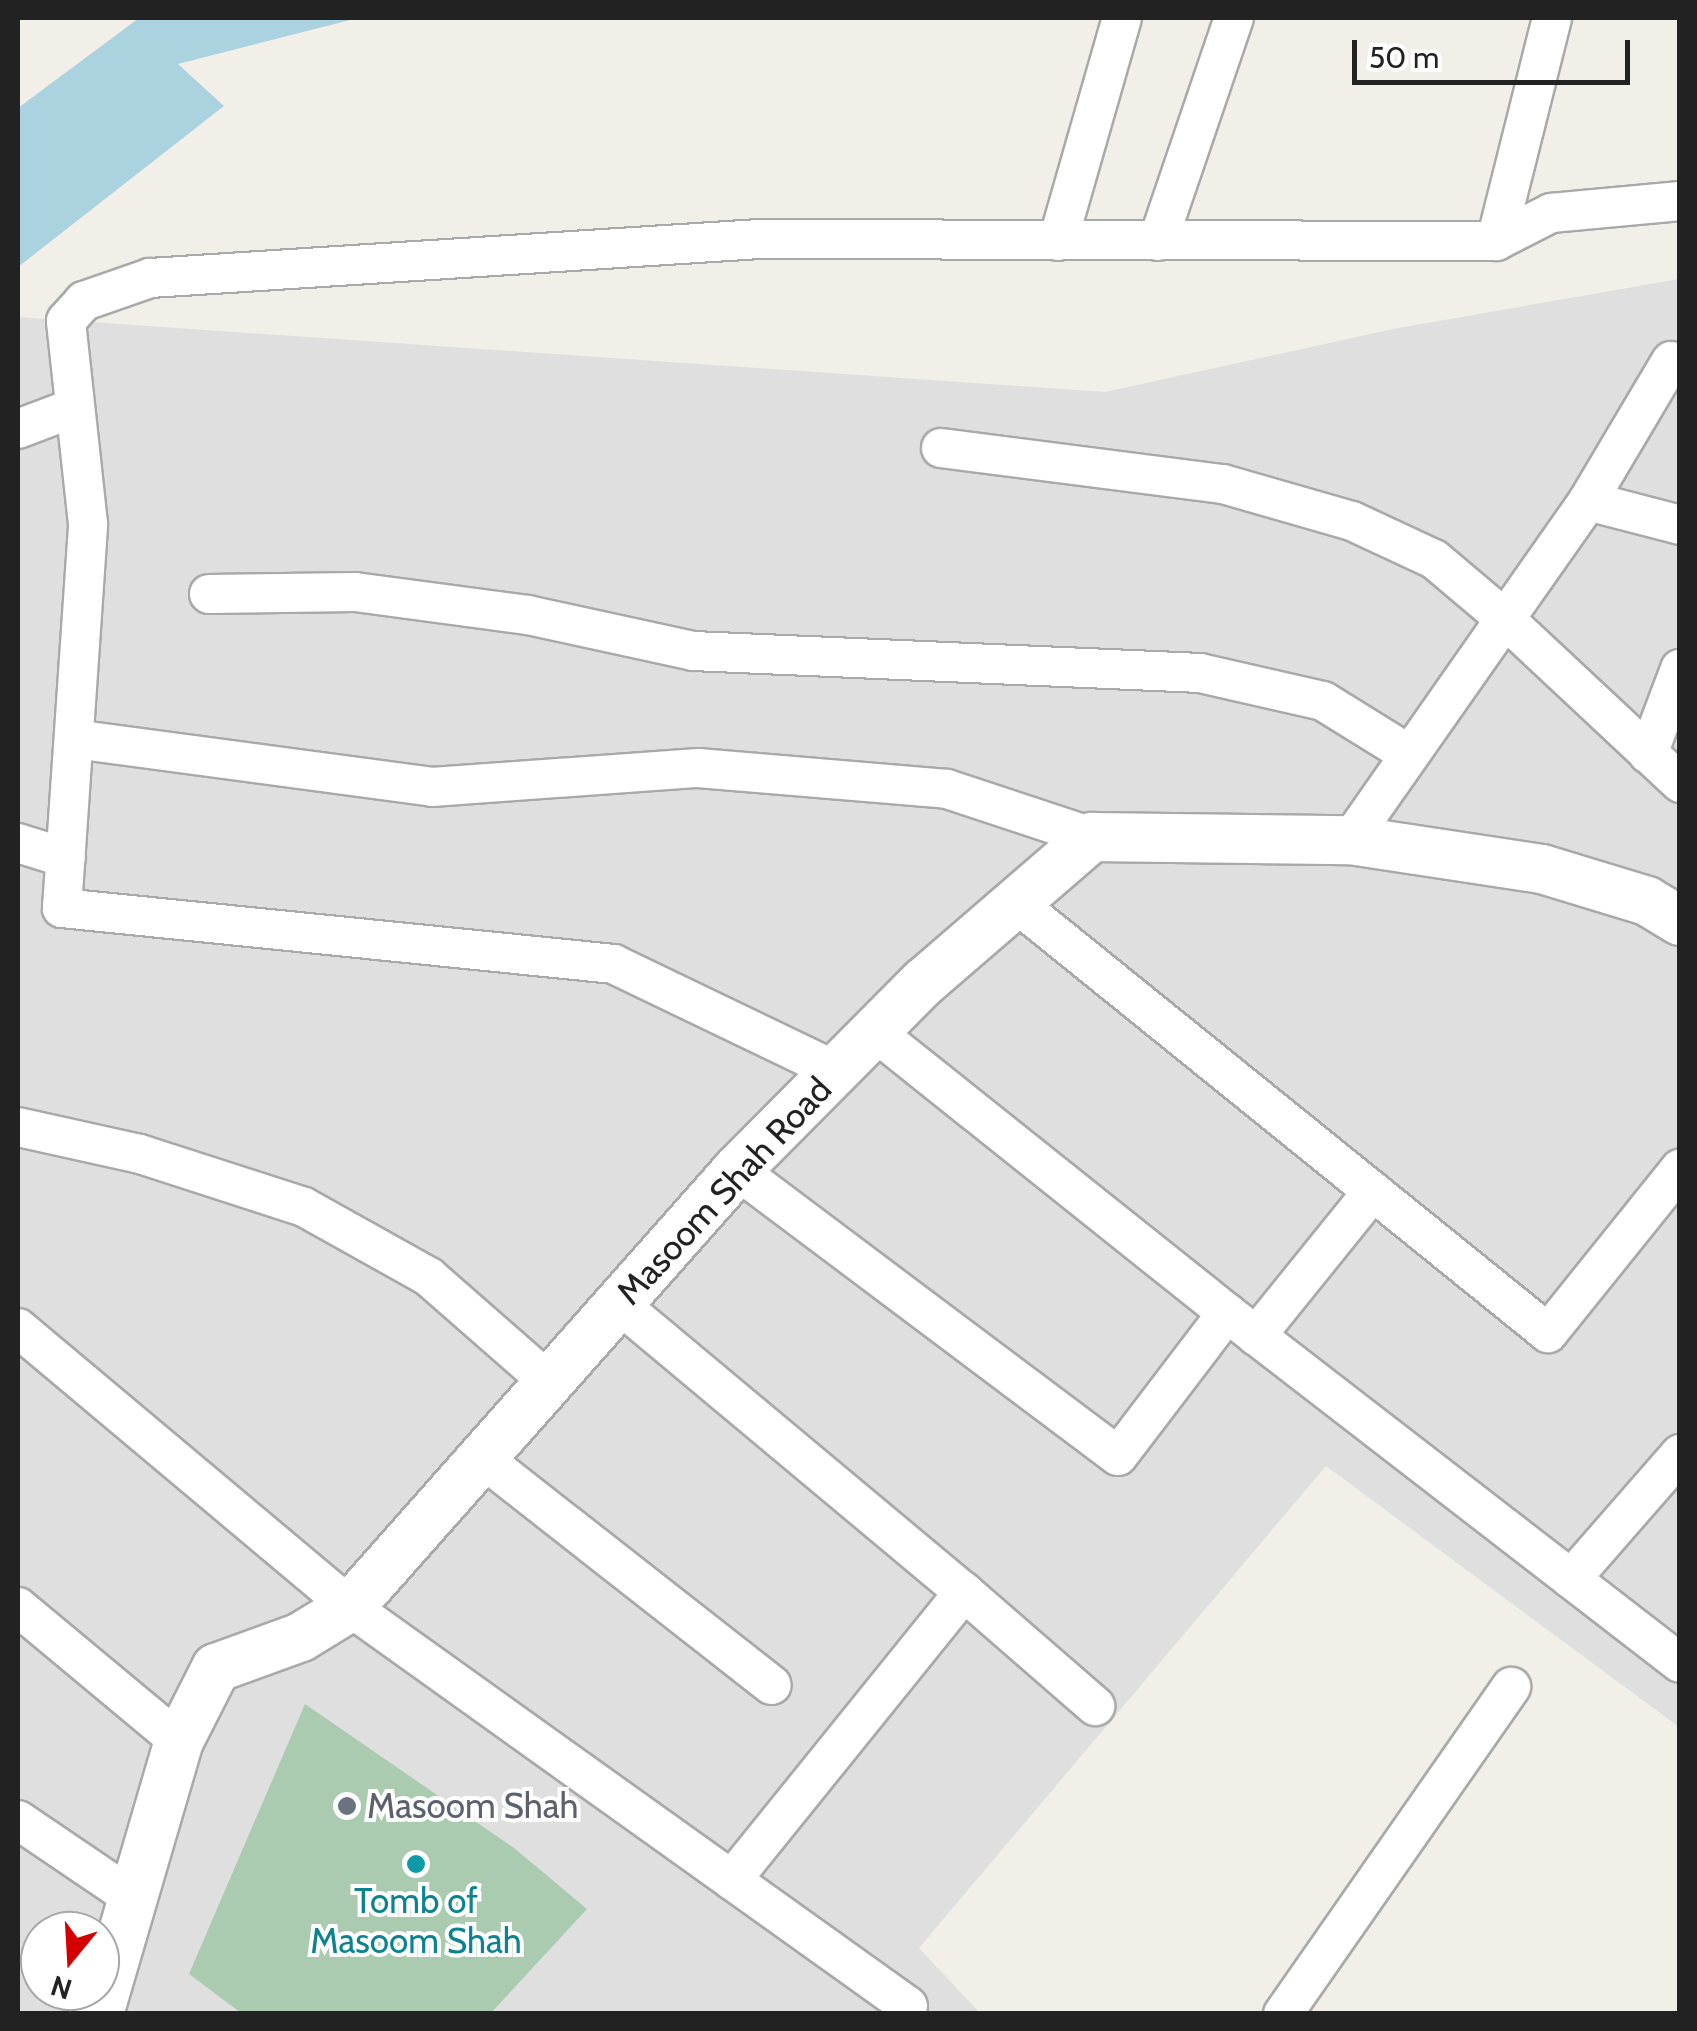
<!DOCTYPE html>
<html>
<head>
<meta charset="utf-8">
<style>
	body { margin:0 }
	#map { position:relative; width:1697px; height:2031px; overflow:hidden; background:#f2efe9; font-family:Cabin,sans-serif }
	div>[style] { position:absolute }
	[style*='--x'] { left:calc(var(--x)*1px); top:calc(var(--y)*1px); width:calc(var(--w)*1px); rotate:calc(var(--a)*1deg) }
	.residential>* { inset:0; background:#e0dfdf }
	.cemetery>* { inset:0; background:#aacbaf }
	.water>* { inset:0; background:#aad3df }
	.roads { filter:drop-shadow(2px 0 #a9a9a9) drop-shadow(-2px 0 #a9a9a9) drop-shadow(0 2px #a9a9a9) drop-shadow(0 -2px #a9a9a9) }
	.minor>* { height:38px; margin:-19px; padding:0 19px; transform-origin:19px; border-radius:19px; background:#fff }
	.tertiary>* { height:48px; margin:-24px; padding:0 24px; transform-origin:24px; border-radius:24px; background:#fff }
	.dots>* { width:28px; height:28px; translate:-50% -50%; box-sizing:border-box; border:5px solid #fff; border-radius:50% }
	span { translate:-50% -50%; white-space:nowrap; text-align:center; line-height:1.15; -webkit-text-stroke:8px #fff; paint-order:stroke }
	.street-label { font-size:35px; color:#222 }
	.worship-label { font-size:35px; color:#5b616d }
	.left { translate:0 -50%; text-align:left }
	.culture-label { font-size:35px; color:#0d838f }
	.frame { position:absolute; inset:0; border:20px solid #222; pointer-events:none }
	.north { position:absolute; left:20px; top:1911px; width:100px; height:100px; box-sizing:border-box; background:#fff; border:2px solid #a7a7a7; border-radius:50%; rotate:198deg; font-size:28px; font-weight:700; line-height:40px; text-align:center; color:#222 }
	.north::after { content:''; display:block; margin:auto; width:35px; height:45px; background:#d40000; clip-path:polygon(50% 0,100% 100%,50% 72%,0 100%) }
	.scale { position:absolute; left:1352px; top:40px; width:278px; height:45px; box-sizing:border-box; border:5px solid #222; border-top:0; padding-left:12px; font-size:30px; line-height:35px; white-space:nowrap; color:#222; -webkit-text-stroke:8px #fff; paint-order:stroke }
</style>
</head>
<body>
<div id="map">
	<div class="residential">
		<div style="clip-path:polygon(evenodd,1679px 279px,1679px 1727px,1326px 1466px,919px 1948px,980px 2013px,18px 2014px,18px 317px,1105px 392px,1393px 329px,1679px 279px,40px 1931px,100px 1931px,100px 1991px,40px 1991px,40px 1931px)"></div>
	</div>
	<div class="cemetery">
		<div style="clip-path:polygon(305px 1704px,514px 1848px,587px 1909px,491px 2013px,241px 2013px,189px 1974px)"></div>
	</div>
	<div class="water">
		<div style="clip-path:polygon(139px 18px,358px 18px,178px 64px,224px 106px,18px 267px,18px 108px)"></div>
	</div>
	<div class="roads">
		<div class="minor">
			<div style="--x:1058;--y:241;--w:232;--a:-74"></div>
			<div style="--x:1158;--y:241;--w:236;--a:-71.2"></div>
			<div style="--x:1496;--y:241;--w:230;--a:-75.9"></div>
			<div style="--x:1671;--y:361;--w:163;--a:120.7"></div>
			<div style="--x:1588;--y:501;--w:144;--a:125.1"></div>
			<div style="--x:1505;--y:619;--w:240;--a:43.1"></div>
			<div style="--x:18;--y:429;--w:59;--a:-20.9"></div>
			<div style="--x:941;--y:448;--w:284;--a:7.3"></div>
			<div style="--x:1223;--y:484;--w:134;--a:16"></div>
			<div style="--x:1352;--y:521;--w:90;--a:24.9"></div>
			<div style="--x:1434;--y:559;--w:93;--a:40.2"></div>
			<div style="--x:1505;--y:619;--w:270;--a:125"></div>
			<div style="--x:1588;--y:501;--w:95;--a:14.6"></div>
			<div style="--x:209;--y:594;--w:146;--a:-0.8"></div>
			<div style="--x:355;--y:592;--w:175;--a:7.6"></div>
			<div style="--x:528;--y:615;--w:169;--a:12.3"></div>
			<div style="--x:693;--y:651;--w:507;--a:2.48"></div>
			<div style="--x:1200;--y:673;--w:126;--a:12.8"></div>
			<div style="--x:1323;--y:701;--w:99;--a:31.8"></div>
			<div style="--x:74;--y:739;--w:361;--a:7.6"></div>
			<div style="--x:432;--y:787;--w:267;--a:-4.1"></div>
			<div style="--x:698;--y:768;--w:250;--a:4.8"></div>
			<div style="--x:947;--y:789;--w:153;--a:18.3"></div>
			<div style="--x:1648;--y:754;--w:91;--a:-69.4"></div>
			<div style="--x:18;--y:843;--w:50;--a:17.4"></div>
			<div style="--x:1016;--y:903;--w:684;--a:38.95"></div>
			<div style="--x:1548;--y:1333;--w:211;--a:-51.2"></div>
			<div style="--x:836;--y:1071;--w:246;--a:-154.3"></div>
			<div style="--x:614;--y:964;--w:555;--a:-174.21"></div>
			<div style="--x:62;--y:908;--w:385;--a:-86.1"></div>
			<div style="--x:88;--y:524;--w:204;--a:-96.2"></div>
			<div style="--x:66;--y:321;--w:27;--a:-48"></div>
			<div style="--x:84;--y:301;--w:70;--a:-19.2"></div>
			<div style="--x:150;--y:278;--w:610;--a:-3.66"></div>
			<div style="--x:759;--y:239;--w:737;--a:0.16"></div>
			<div style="--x:1496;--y:241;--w:62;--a:-27"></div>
			<div style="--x:1551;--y:213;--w:130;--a:-5.3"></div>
			<div style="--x:18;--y:1127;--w:125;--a:12.5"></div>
			<div style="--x:140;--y:1154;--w:172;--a:17.9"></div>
			<div style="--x:304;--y:1207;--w:143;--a:29.2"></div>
			<div style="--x:429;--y:1277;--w:159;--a:41.2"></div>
			<div style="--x:737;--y:1170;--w:476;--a:36.9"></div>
			<div style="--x:1118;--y:1456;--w:180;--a:-52.7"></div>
			<div style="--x:1227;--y:1313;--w:450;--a:-141.4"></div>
			<div style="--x:619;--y:1304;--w:449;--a:39.9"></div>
			<div style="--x:964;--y:1592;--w:370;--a:128.9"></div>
			<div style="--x:1227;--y:1313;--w:572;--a:37.69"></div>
			<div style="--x:18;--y:1328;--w:434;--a:40"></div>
			<div style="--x:350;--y:1607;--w:686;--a:35.57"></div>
			<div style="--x:1256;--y:1336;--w:186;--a:-51.1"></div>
			<div style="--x:482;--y:1458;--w:368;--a:38.1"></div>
			<div style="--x:1571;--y:1579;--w:166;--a:-48.9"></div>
			<div style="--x:964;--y:1592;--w:174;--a:41"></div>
			<div style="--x:18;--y:1607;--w:209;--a:39.8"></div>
			<div style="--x:18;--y:1820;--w:143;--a:34.1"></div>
			<div style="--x:1283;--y:2014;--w:399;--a:-55.1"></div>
		</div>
		<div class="tertiary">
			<div style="--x:99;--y:2014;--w:284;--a:-73.7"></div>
			<div style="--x:179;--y:1741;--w:82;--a:-63.1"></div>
			<div style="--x:216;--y:1668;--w:90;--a:-20"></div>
			<div style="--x:301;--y:1637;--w:57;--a:-31.5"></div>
			<div style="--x:350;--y:1607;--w:584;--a:-48.47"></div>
			<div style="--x:737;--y:1170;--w:265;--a:-45.2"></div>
			<div style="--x:924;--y:982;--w:222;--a:-40.8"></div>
			<div style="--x:1092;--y:837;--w:258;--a:0.7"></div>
			<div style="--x:1350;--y:840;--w:194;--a:8.6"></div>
			<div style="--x:1542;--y:869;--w:110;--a:16.9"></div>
			<div style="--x:1647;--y:901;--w:39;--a:31"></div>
		</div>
	</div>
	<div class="dots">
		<div style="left:347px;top:1806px;background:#6b7280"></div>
		<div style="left:416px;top:1864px;background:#0f9aa8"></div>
	</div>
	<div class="street-label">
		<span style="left:724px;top:1191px;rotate:-47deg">Masoom Shah Road</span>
	</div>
	<div class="worship-label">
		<span class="left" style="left:367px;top:1806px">Masoom Shah</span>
	</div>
	<div class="culture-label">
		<span style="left:416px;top:1921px">Tomb of<br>Masoom Shah</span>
	</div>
	<div class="frame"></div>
	<div class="north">N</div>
	<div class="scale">50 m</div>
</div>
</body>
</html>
